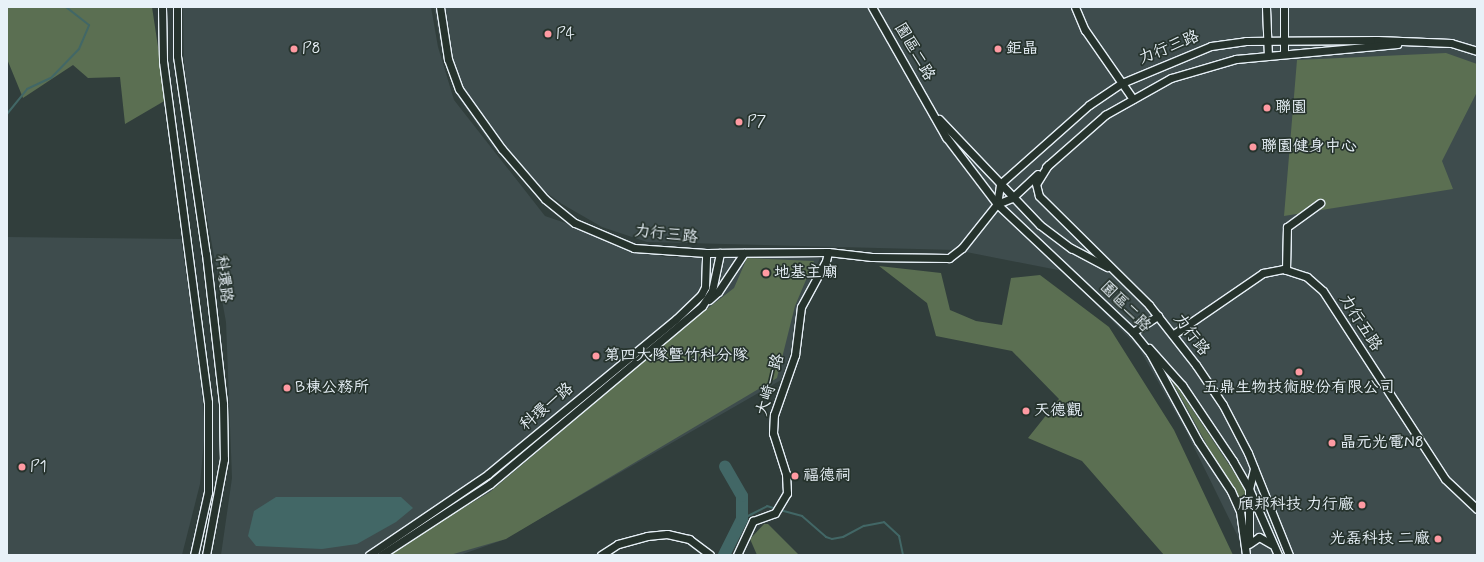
<!DOCTYPE html>
<html>
<head>
<meta charset="utf-8">
<style>
	body { margin:0 }
	#map { position:relative; width:1484px; height:562px; overflow:hidden; background:#313e3c; font-family:Mynerve,"LXGW WenKai TC",sans-serif }
	div>[style] { position:absolute }
	[style*='--x'] { left:calc(var(--x)*1px); top:calc(var(--y)*1px); width:calc(var(--w)*1px); rotate:calc(var(--a)*1deg) }
	.built>* { inset:0; background:#3e4c4d }
	.green>* { inset:0; background:#5b6f52 }
	.water>* { inset:0; background:#426766 }
	.stream>* { height:2px; margin:-1px; padding:0 1px; transform-origin:1px; border-radius:1px; background:#426766 }
	.river>* { height:12px; margin:-6px; padding:0 6px; transform-origin:6px; border-radius:6px; background:#426766 }
	.roads { filter:drop-shadow(1px 0 #e8f1f8) drop-shadow(-1px 0 #e8f1f8) drop-shadow(0 1px #e8f1f8) drop-shadow(0 -1px #e8f1f8) }
	.minor>* { height:7px; margin:-3.5px; padding:0 3.5px; transform-origin:3.5px; border-radius:3.5px; background:#26332d }
	.dots>* { width:11px; height:11px; translate:-50% -50%; box-sizing:border-box; border:2px solid #26332d; border-radius:50% }
	span { translate:-50% -50%; white-space:nowrap; text-align:center; line-height:1.15; -webkit-text-stroke:3.5px #26332d; paint-order:stroke }
	.poi-label { font-size:16px; color:#e8f1f8 }
	.left { translate:0 -50%; text-align:left }
	.right { translate:-100% -50%; text-align:right }
	.street-label { font-size:16px; color:#e8f1f8 }
	.frame { position:absolute; inset:0; border:8px solid #e8f1f8; pointer-events:none }
</style>
</head>
<body>
<div id="map">
	<div class="built">
		<div style="clip-path:polygon(183px 7px,431px 7px,438px 47px,454px 100px,545px 216px,665px 257px,820px 258px,797px 312px,793px 344px,781px 380px,503px 540px,460px 555px,221px 555px,232px 478px,226px 322px,196px 157px,184px 63px)"></div>
		<div style="clip-path:polygon(434px 7px,1477px 7px,1477px 555px,1247px 555px,1186px 431px,1139px 348px,1063px 271px,956px 250px,647px 242px,602px 227px,562px 204px,517px 171px,493px 147px,456px 94px,441px 48px)"></div>
		<div style="clip-path:polygon(7px 237px,181px 239px,200px 369px,205px 430px,200px 484px,182px 555px,7px 555px)"></div>
	</div>
	<div class="green">
		<div style="clip-path:polygon(7px 7px,152px 7px,166px 100px,125px 124px,120px 77px,88px 78px,73px 65px,23px 98px,7px 59px)"></div>
		<div style="clip-path:polygon(1446px 53px,1477px 64px,1477px 92px,1442px 161px,1453px 189px,1284px 216px,1297px 60px)"></div>
		<div style="clip-path:polygon(747px 258px,814px 261px,795px 306px,777px 378px,506px 539px,450px 555px,384px 555px,490px 492px,689px 323px,734px 288px)"></div>
		<div style="clip-path:polygon(879px 266px,941px 273px,950px 310px,976px 321px,1002px 325px,1011px 278px,1040px 275px,1109px 327px,1174px 430px,1233px 555px,1164px 555px,1082px 461px,1028px 438px,1059px 399px,1012px 351px,936px 336px,927px 303px)"></div>
		<div style="clip-path:polygon(1166px 370px,1245px 489px,1246px 516px)"></div>
		<div style="clip-path:polygon(764px 524px,768px 524px,799px 555px,757px 555px,750px 539px)"></div>
	</div>
	<div class="water">
		<div style="clip-path:polygon(276px 497px,401px 497px,413px 508px,396px 522px,357px 544px,322px 549px,256px 546px,248px 536px,254px 511px)"></div>
	</div>
	<div class="stream">
		<div style="--x:7;--y:114;--w:32;--a:-51"></div>
		<div style="--x:27;--y:89;--w:26;--a:-25"></div>
		<div style="--x:51;--y:78;--w:40;--a:-46"></div>
		<div style="--x:79;--y:49;--w:26;--a:-67"></div>
		<div style="--x:89;--y:25;--w:29;--a:-142"></div>
		<div style="--x:780;--y:510;--w:23;--a:15"></div>
		<div style="--x:802;--y:516;--w:32;--a:41"></div>
		<div style="--x:826;--y:537;--w:6;--a:18"></div>
		<div style="--x:832;--y:539;--w:11;--a:-10"></div>
		<div style="--x:843;--y:537;--w:24;--a:-28"></div>
		<div style="--x:864;--y:526;--w:20;--a:-11"></div>
		<div style="--x:884;--y:522;--w:21;--a:43"></div>
		<div style="--x:899;--y:536;--w:19;--a:78"></div>
		<div style="--x:742;--y:519;--w:28;--a:-27"></div>
		<div style="--x:767;--y:506;--w:9;--a:18"></div>
	</div>
	<div class="river">
		<div style="--x:724;--y:555;--w:40;--a:-63.4"></div>
		<div style="--x:742;--y:519;--w:23;--a:-90"></div>
		<div style="--x:742;--y:496;--w:34;--a:-120"></div>
	</div>
	<div class="roads">
		<div class="minor">
			<div style="--x:162;--y:7;--w:54;--a:88.9"></div>
			<div style="--x:163;--y:61;--w:344;--a:82.5"></div>
			<div style="--x:208;--y:402;--w:90;--a:90"></div>
			<div style="--x:208;--y:492;--w:65;--a:102.5"></div>
			<div style="--x:177;--y:7;--w:49;--a:90"></div>
			<div style="--x:177;--y:56;--w:200;--a:81.7"></div>
			<div style="--x:206;--y:254;--w:151;--a:83.5"></div>
			<div style="--x:223;--y:404;--w:55;--a:89"></div>
			<div style="--x:224;--y:459;--w:98;--a:100.6"></div>
			<div style="--x:440;--y:7;--w:53;--a:81.3"></div>
			<div style="--x:448;--y:59;--w:32;--a:70"></div>
			<div style="--x:459;--y:89;--w:74;--a:54.4"></div>
			<div style="--x:502;--y:149;--w:66;--a:49.3"></div>
			<div style="--x:545;--y:199;--w:38;--a:39"></div>
			<div style="--x:575;--y:223;--w:64;--a:23"></div>
			<div style="--x:634;--y:248;--w:72;--a:4"></div>
			<div style="--x:706;--y:253;--w:122;--a:-0.5"></div>
			<div style="--x:828;--y:252;--w:44;--a:6.5"></div>
			<div style="--x:872;--y:257;--w:77;--a:0.7"></div>
			<div style="--x:949;--y:258;--w:16;--a:-38"></div>
			<div style="--x:962;--y:248;--w:56;--a:-51.5"></div>
			<div style="--x:997;--y:204;--w:20;--a:-81"></div>
			<div style="--x:1000;--y:184;--w:119;--a:-41.6"></div>
			<div style="--x:1089;--y:105;--w:40;--a:-34"></div>
			<div style="--x:1122;--y:83;--w:96;--a:-22.6"></div>
			<div style="--x:1211;--y:46;--w:35;--a:-8"></div>
			<div style="--x:1246;--y:41;--w:131;--a:-0.4"></div>
			<div style="--x:1377;--y:40;--w:74;--a:2.3"></div>
			<div style="--x:1451;--y:43;--w:27;--a:17"></div>
			<div style="--x:872;--y:7;--w:150;--a:60.4"></div>
			<div style="--x:946;--y:137;--w:84;--a:52.7"></div>
			<div style="--x:997;--y:204;--w:187;--a:43.3"></div>
			<div style="--x:1133;--y:332;--w:27;--a:51"></div>
			<div style="--x:1150;--y:353;--w:100;--a:61.4"></div>
			<div style="--x:1198;--y:441;--w:60;--a:56.6"></div>
			<div style="--x:1231;--y:491;--w:22;--a:66"></div>
			<div style="--x:1240;--y:511;--w:44;--a:82.2"></div>
			<div style="--x:1075;--y:7;--w:25;--a:67"></div>
			<div style="--x:1085;--y:30;--w:84;--a:55.2"></div>
			<div style="--x:1266;--y:7;--w:49;--a:87.7"></div>
			<div style="--x:1284;--y:54;--w:47;--a:-90"></div>
			<div style="--x:939;--y:119;--w:146;--a:46.4"></div>
			<div style="--x:1040;--y:225;--w:39;--a:37"></div>
			<div style="--x:1071;--y:248;--w:41;--a:27.8"></div>
			<div style="--x:1048;--y:165;--w:22;--a:122"></div>
			<div style="--x:1036;--y:184;--w:12;--a:76"></div>
			<div style="--x:1039;--y:196;--w:155;--a:44.7"></div>
			<div style="--x:1149;--y:305;--w:76;--a:51.9"></div>
			<div style="--x:1196;--y:365;--w:48;--a:56"></div>
			<div style="--x:1223;--y:405;--w:54;--a:62.5"></div>
			<div style="--x:1248;--y:453;--w:110;--a:68.1"></div>
			<div style="--x:1046;--y:167;--w:79;--a:-41.4"></div>
			<div style="--x:1105;--y:115;--w:76;--a:-29.3"></div>
			<div style="--x:1171;--y:78;--w:68;--a:-16.3"></div>
			<div style="--x:1236;--y:59;--w:162;--a:-5.3"></div>
			<div style="--x:997;--y:204;--w:16;--a:-22"></div>
			<div style="--x:1012;--y:198;--w:35;--a:-43"></div>
			<div style="--x:1286;--y:270;--w:43;--a:-88.7"></div>
			<div style="--x:1287;--y:227;--w:41;--a:-36"></div>
			<div style="--x:709;--y:300;--w:12;--a:-42"></div>
			<div style="--x:718;--y:292;--w:47;--a:-56.3"></div>
			<div style="--x:1133;--y:332;--w:30;--a:-33"></div>
			<div style="--x:1174;--y:334;--w:108;--a:-34.4"></div>
			<div style="--x:1263;--y:273;--w:20;--a:-11"></div>
			<div style="--x:1283;--y:269;--w:25;--a:18"></div>
			<div style="--x:1307;--y:277;--w:21;--a:41"></div>
			<div style="--x:1323;--y:291;--w:224;--a:57"></div>
			<div style="--x:1445;--y:479;--w:44;--a:43.2"></div>
			<div style="--x:1149;--y:348;--w:50;--a:48.3"></div>
			<div style="--x:1182;--y:385;--w:92;--a:56.1"></div>
			<div style="--x:1233;--y:461;--w:32;--a:60"></div>
			<div style="--x:1249;--y:489;--w:72;--a:66.3"></div>
			<div style="--x:1249;--y:541;--w:52;--a:-90"></div>
			<div style="--x:1249;--y:489;--w:21;--a:-76"></div>
			<div style="--x:1249;--y:544;--w:12;--a:-35"></div>
			<div style="--x:1259;--y:537;--w:14;--a:30"></div>
			<div style="--x:369;--y:555;--w:144;--a:-34.2"></div>
			<div style="--x:488;--y:474;--w:244;--a:-39.5"></div>
			<div style="--x:676;--y:319;--w:35;--a:-44"></div>
			<div style="--x:701;--y:295;--w:9;--a:-63"></div>
			<div style="--x:705;--y:287;--w:34;--a:-88"></div>
			<div style="--x:381;--y:555;--w:130;--a:-33.1"></div>
			<div style="--x:490;--y:484;--w:277;--a:-40"></div>
			<div style="--x:702;--y:306;--w:18;--a:-56"></div>
			<div style="--x:712;--y:291;--w:39;--a:-78"></div>
			<div style="--x:601;--y:555;--w:20;--a:-33"></div>
			<div style="--x:618;--y:544;--w:30;--a:-15"></div>
			<div style="--x:647;--y:536;--w:20;--a:-6"></div>
			<div style="--x:667;--y:534;--w:23;--a:13"></div>
			<div style="--x:689;--y:539;--w:26;--a:37"></div>
			<div style="--x:737;--y:555;--w:38;--a:-65"></div>
			<div style="--x:753;--y:521;--w:23;--a:-20"></div>
			<div style="--x:775;--y:513;--w:23;--a:-59"></div>
			<div style="--x:787;--y:493;--w:19;--a:-93"></div>
			<div style="--x:786;--y:474;--w:43;--a:-107.6"></div>
			<div style="--x:773;--y:433;--w:18;--a:-87"></div>
			<div style="--x:774;--y:415;--w:64;--a:-70.7"></div>
			<div style="--x:795;--y:355;--w:48;--a:-82.9"></div>
			<div style="--x:801;--y:307;--w:52;--a:-61.5"></div>
			<div style="--x:826;--y:261;--w:9;--a:-77"></div>
		</div>
	</div>
	<div class="dots">
		<div style="left:548px;top:34px;background:#ff9aa2"></div>
		<div style="left:294px;top:49px;background:#ff9aa2"></div>
		<div style="left:998px;top:49px;background:#ff9aa2"></div>
		<div style="left:1267px;top:108px;background:#ff9aa2"></div>
		<div style="left:739px;top:122px;background:#ff9aa2"></div>
		<div style="left:1253px;top:147px;background:#ff9aa2"></div>
		<div style="left:766px;top:273px;background:#ff9aa2"></div>
		<div style="left:596px;top:356px;background:#ff9aa2"></div>
		<div style="left:1299px;top:372px;background:#ff9aa2"></div>
		<div style="left:287px;top:388px;background:#ff9aa2"></div>
		<div style="left:1026px;top:411px;background:#ff9aa2"></div>
		<div style="left:1332px;top:443px;background:#ff9aa2"></div>
		<div style="left:22px;top:467px;background:#ff9aa2"></div>
		<div style="left:795px;top:476px;background:#ff9aa2"></div>
		<div style="left:1362px;top:505px;background:#ff9aa2"></div>
		<div style="left:1438px;top:539px;background:#ff9aa2"></div>
	</div>
	<div class="poi-label">
		<span class="left" style="left:556px;top:34px">P4</span>
		<span class="left" style="left:302px;top:49px">P8</span>
		<span class="left" style="left:1006px;top:49px">鉅晶</span>
		<span class="left" style="left:1275px;top:108px">聯園</span>
		<span class="left" style="left:747px;top:122px">P7</span>
		<span class="left" style="left:1261px;top:147px">聯園健身中心</span>
		<span class="left" style="left:774px;top:273px">地基主廟</span>
		<span class="left" style="left:604px;top:356px">第四大隊暨竹科分隊</span>
		<span class="left" style="left:295px;top:388px">B棟公務所</span>
		<span style="left:1299px;top:388px">五鼎生物技術股份有限公司</span>
		<span class="left" style="left:1034px;top:411px">天德觀</span>
		<span class="left" style="left:1340px;top:443px">晶元光電N8</span>
		<span class="left" style="left:30px;top:467px">P1</span>
		<span class="left" style="left:803px;top:476px">福德祠</span>
		<span class="right" style="left:1354px;top:505px">頎邦科技 力行廠</span>
		<span class="right" style="left:1430px;top:539px">光磊科技 二廠</span>
	</div>
	<div class="street-label">
		<span style="left:1169px;top:48px;rotate:-22deg">力行三路</span>
		<span style="left:914px;top:52px;rotate:60deg">園區二路</span>
		<span style="left:666px;top:235px;rotate:6deg">力行三路</span>
		<span style="left:223px;top:279px;rotate:83deg">科環路</span>
		<span style="left:1125px;top:307px;rotate:45deg">園區二路</span>
		<span style="left:1360px;top:323px;rotate:57deg">力行五路</span>
		<span style="left:1191px;top:335px;rotate:53deg">力行路</span>
		<span style="left:771px;top:385px;rotate:-74deg">大崎一路</span>
		<span style="left:547px;top:407px;rotate:-40deg">科環一路</span>
	</div>
	<div class="frame"></div>
</div>
</body>
</html>
